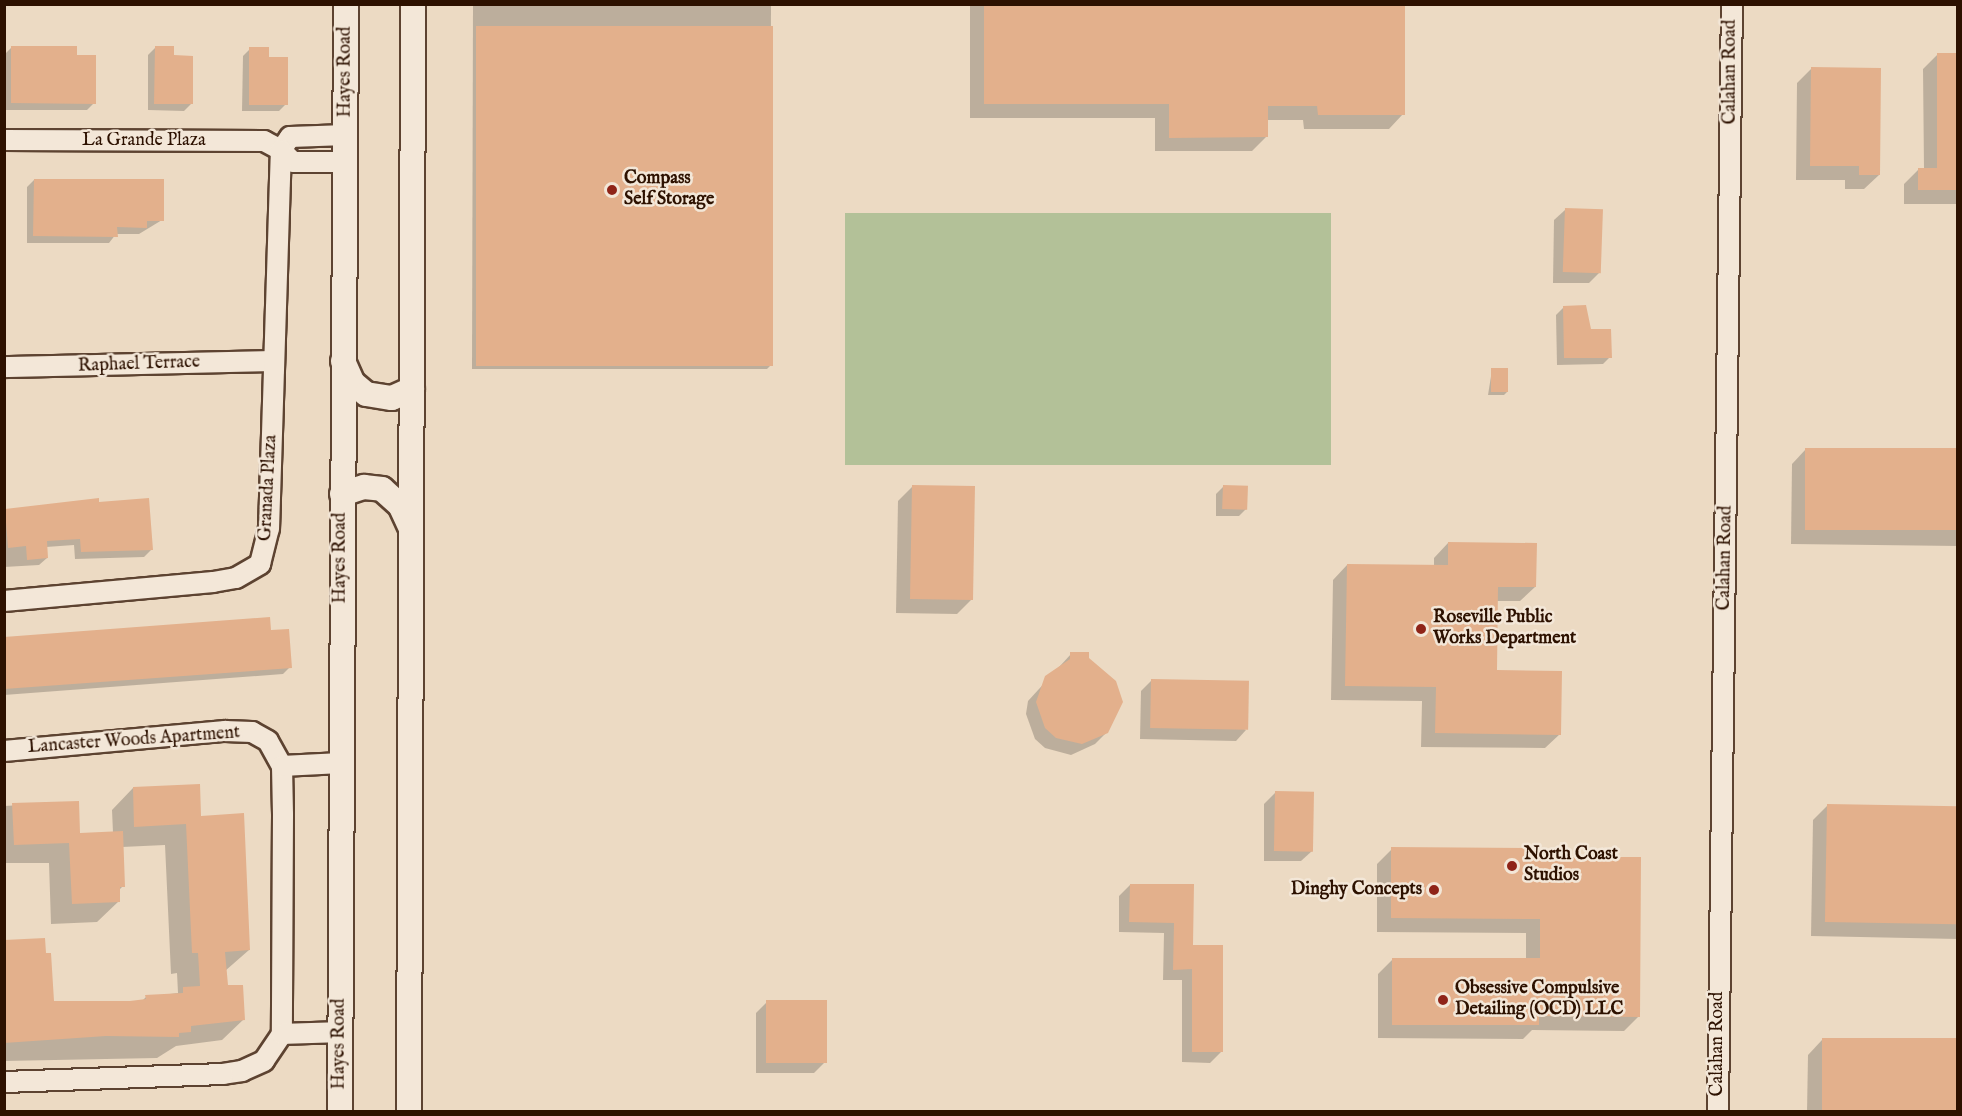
<!DOCTYPE html>
<html>
<head>
<meta charset="utf-8">
<style>
	body { margin:0 }
	#map { position:relative; width:1962px; height:1116px; overflow:hidden; background:#ecdac3; font-family:"IM FELL English",serif }
	div>[style] { position:absolute }
	[style*='--x'] { left:calc(var(--x)*1px); top:calc(var(--y)*1px); width:calc(var(--w)*1px); rotate:calc(var(--a)*1deg) }
	.green>* { inset:0; background:#b3c198; transform-origin:0 0 }
	.shadow>* { inset:0; background:#0003 }
	.building>* { inset:0; background:#e3b08c; transform-origin:0 0 }
	.roads { filter:drop-shadow(2px 0 #5d4331) drop-shadow(-2px 0 #5d4331) drop-shadow(0 2px #5d4331) drop-shadow(0 -2px #5d4331) }
	.minor>* { height:20px; margin:-10px; padding:0 10px; transform-origin:10px; border-radius:10px; background:#f3e7d8 }
	.tertiary>* { height:24px; margin:-12px; padding:0 12px; transform-origin:12px; border-radius:12px; background:#f3e7d8 }
	.dots>* { width:16px; height:16px; translate:-50% -50%; box-sizing:border-box; border:3px solid #f3e7d8; border-radius:50% }
	span { translate:-50% -50%; white-space:nowrap; text-align:center; line-height:1.15; -webkit-text-stroke:5px #f3e7d8; paint-order:stroke }
	.street-label { font-size:18px; color:#2d1100 }
	.poi-label { font-size:18px; color:#2d1100; font-weight:700 }
	.left { translate:0 -50%; text-align:left }
	.right { translate:-100% -50%; text-align:right }
	.frame { position:absolute; inset:0; border:6px solid #2d1100; pointer-events:none }
</style>
</head>
<body>
<div id="map">
	<div class="green">
		<div style="left:845px;top:213px;width:486px;height:252px"></div>
	</div>
	<div class="shadow">
		<div style="clip-path:polygon(473px 4px,771px 4px,770px 366px,767px 369px,472px 369px)"></div>
		<div style="clip-path:polygon(970px 4px,1403px 4px,1403px 114px,1389px 129px,1304px 129px,1303px 120px,1266px 120px,1266px 137px,1252px 151px,1155px 151px,1155px 118px,970px 118px)"></div>
		<div style="clip-path:polygon(12px 47px,94px 103px,87px 110px,4px 110px,5px 54px)"></div>
		<div style="clip-path:polygon(155px 48px,191px 104px,184px 111px,148px 110px,148px 55px)"></div>
		<div style="clip-path:polygon(250px 49px,267px 58px,286px 104px,279px 111px,242px 111px,243px 56px)"></div>
		<div style="clip-path:polygon(1938px 54px,1958px 54px,1958px 204px,1904px 204px,1904px 184px,1918px 170px,1924px 170px,1923px 69px)"></div>
		<div style="clip-path:polygon(1812px 68px,1879px 175px,1864px 189px,1845px 189px,1845px 180px,1796px 180px,1797px 83px)"></div>
		<div style="clip-path:polygon(34px 180px,162px 220px,139px 234px,116px 234px,109px 243px,27px 243px,27px 187px)"></div>
		<div style="clip-path:polygon(1565px 210px,1600px 272px,1589px 283px,1553px 283px,1554px 220px)"></div>
		<div style="clip-path:polygon(1563px 308px,1589px 331px,1610px 357px,1603px 364px,1557px 365px,1556px 315px)"></div>
		<div style="clip-path:polygon(1492px 370px,1507px 392px,1504px 395px,1488px 395px)"></div>
		<div style="clip-path:polygon(1806px 449px,1958px 451px,1958px 546px,1791px 544px,1792px 464px)"></div>
		<div style="clip-path:polygon(912px 487px,972px 599px,957px 614px,896px 613px,898px 501px)"></div>
		<div style="clip-path:polygon(1223px 487px,1246px 509px,1239px 516px,1216px 516px,1216px 494px)"></div>
		<div style="clip-path:polygon(97px 500px,151px 550px,144px 557px,75px 559px,74px 545px,46px 547px,47px 558px,39px 565px,4px 567px,4px 510px)"></div>
		<div style="clip-path:polygon(1448px 543px,1535px 587px,1520px 601px,1496px 601px,1495px 671px,1560px 734px,1545px 748px,1421px 747px,1422px 701px,1331px 700px,1333px 580px,1347px 565px,1434px 566px,1434px 558px)"></div>
		<div style="clip-path:polygon(4px 638px,290px 667px,283px 674px,4px 695px)"></div>
		<div style="clip-path:polygon(1071px 654px,1087px 659px,1107px 732px,1095px 744px,1071px 755px,1045px 748px,1035px 739px,1026px 714px,1028px 701px)"></div>
		<div style="clip-path:polygon(1152px 680px,1246px 730px,1236px 741px,1140px 739px,1141px 691px)"></div>
		<div style="clip-path:polygon(133px 788px,200px 817px,249px 950px,225px 971px,227px 987px,244px 1019px,222px 1040px,176px 1046px,157px 1058px,4px 1061px,4px 942px,52px 1002px,142px 1001px,146px 997px,178px 993px,177px 973px,171px 974px,165px 845px,122px 847px,123px 886px,118px 891px,119px 901px,97px 922px,51px 924px,49px 863px,4px 863px,4px 806px,78px 802px,79px 835px,113px 833px,112px 810px)"></div>
		<div style="clip-path:polygon(1275px 793px,1312px 851px,1301px 861px,1264px 861px,1264px 804px)"></div>
		<div style="clip-path:polygon(1828px 805px,1958px 808px,1958px 939px,1811px 936px,1813px 820px)"></div>
		<div style="clip-path:polygon(1392px 849px,1544px 858px,1639px 1016px,1624px 1031px,1532px 1030px,1523px 1039px,1378px 1038px,1378px 974px,1393px 959px,1526px 960px,1526px 933px,1377px 932px,1377px 864px)"></div>
		<div style="clip-path:polygon(1130px 885px,1192px 886px,1192px 947px,1221px 1052px,1210px 1063px,1182px 1062px,1182px 980px,1163px 980px,1164px 933px,1119px 932px,1119px 896px)"></div>
		<div style="clip-path:polygon(767px 1002px,825px 1062px,814px 1073px,756px 1073px,756px 1013px)"></div>
		<div style="clip-path:polygon(1822px 1040px,1958px 1112px,1807px 1112px,1808px 1055px)"></div>
	</div>
	<div class="building">
		<div style="clip-path:polygon(984px 4px,1405px 4px,1405px 115px,1318px 115px,1317px 106px,1268px 106px,1268px 137px,1169px 138px,1169px 104px,984px 104px)"></div>
		<div style="left:773px;top:26px;width:340px;height:297px;rotate:90deg"></div>
		<div style="clip-path:polygon(11px 46px,77px 46px,77px 55px,96px 55px,96px 104px,11px 103px)"></div>
		<div style="clip-path:polygon(155px 46px,174px 46px,174px 55px,193px 56px,193px 104px,154px 104px)"></div>
		<div style="clip-path:polygon(249px 47px,269px 47px,269px 57px,288px 57px,288px 105px,249px 105px)"></div>
		<div style="clip-path:polygon(1937px 53px,1958px 53px,1958px 190px,1918px 190px,1918px 168px,1937px 168px)"></div>
		<div style="clip-path:polygon(1811px 67px,1881px 68px,1880px 175px,1859px 175px,1859px 166px,1810px 166px)"></div>
		<div style="clip-path:polygon(34px 179px,164px 179px,164px 221px,147px 221px,147px 228px,117px 227px,118px 237px,33px 236px)"></div>
		<div style="left:1565px;top:208px;width:38px;height:64px;rotate:2deg"></div>
		<div style="clip-path:polygon(1586px 305px,1591px 329px,1611px 329px,1612px 358px,1564px 358px,1563px 306px)"></div>
		<div style="left:1508px;top:368px;width:24px;height:17px;rotate:90deg"></div>
		<div style="left:1805px;top:448px;width:153px;height:82px"></div>
		<div style="left:912px;top:485px;width:63px;height:114px;rotate:1deg"></div>
		<div style="left:1223px;top:485px;width:25px;height:24px;rotate:2deg"></div>
		<div style="clip-path:polygon(99px 498px,99px 502px,149px 498px,153px 550px,81px 552px,80px 539px,47px 541px,48px 558px,27px 560px,26px 546px,8px 548px,5px 509px)"></div>
		<div style="clip-path:polygon(1448px 542px,1537px 543px,1536px 587px,1498px 587px,1497px 670px,1562px 671px,1561px 735px,1435px 733px,1436px 687px,1345px 686px,1347px 564px,1448px 565px)"></div>
		<div style="clip-path:polygon(270px 617px,271px 630px,289px 629px,292px 668px,4px 689px,4px 637px)"></div>
		<div style="clip-path:polygon(1070px 652px,1089px 652px,1089px 658px,1116px 681px,1123px 702px,1108px 733px,1082px 744px,1056px 738px,1045px 728px,1036px 702px,1045px 676px,1070px 659px)"></div>
		<div style="left:1151px;top:679px;width:98px;height:49px;rotate:1deg"></div>
		<div style="clip-path:polygon(200px 784px,201px 816px,244px 813px,250px 950px,225px 952px,228px 985px,243px 985px,245px 1020px,191px 1026px,191px 1032px,179px 1033px,179px 1037px,106px 1036px,4px 1043px,4px 940px,45px 938px,46px 953px,51px 953px,54px 1001px,130px 1001px,146px 999px,145px 995px,183px 993px,183px 987px,200px 986px,198px 953px,192px 953px,186px 824px,134px 827px,133px 787px)"></div>
		<div style="left:1275px;top:791px;width:39px;height:60px;rotate:1deg"></div>
		<div style="clip-path:polygon(79px 801px,80px 833px,123px 831px,125px 887px,120px 887px,120px 902px,72px 904px,69px 843px,14px 845px,12px 803px)"></div>
		<div style="left:1827px;top:804px;width:131px;height:118px;rotate:1deg"></div>
		<div style="clip-path:polygon(1391px 847px,1545px 848px,1545px 857px,1641px 857px,1640px 1017px,1539px 1016px,1539px 1025px,1392px 1025px,1392px 958px,1540px 958px,1540px 919px,1391px 918px)"></div>
		<div style="clip-path:polygon(1130px 884px,1194px 884px,1193px 945px,1223px 945px,1223px 1052px,1192px 1052px,1192px 969px,1173px 970px,1174px 923px,1129px 922px)"></div>
		<div style="left:766px;top:1000px;width:61px;height:63px"></div>
		<div style="left:1822px;top:1038px;width:136px;height:74px"></div>
	</div>
	<div class="roads">
		<div class="minor">
			<div style="--x:4;--y:140;--w:260;--a:0.2"></div>
			<div style="--x:264;--y:141;--w:19;--a:28"></div>
			<div style="--x:281;--y:150;--w:17;--a:45"></div>
			<div style="--x:293;--y:162;--w:53;--a:0"></div>
			<div style="--x:281;--y:150;--w:16;--a:-55"></div>
			<div style="--x:290;--y:137;--w:56;--a:-2"></div>
			<div style="--x:4;--y:367;--w:270;--a:-1.3"></div>
			<div style="--x:4;--y:601;--w:210;--a:-5.2"></div>
			<div style="--x:213;--y:582;--w:23;--a:-10"></div>
			<div style="--x:236;--y:578;--w:28;--a:-30"></div>
			<div style="--x:260;--y:564;--w:36;--a:-76"></div>
			<div style="--x:269;--y:529;--w:379;--a:-88.2"></div>
			<div style="--x:4;--y:751;--w:222;--a:-5.2"></div>
			<div style="--x:225;--y:731;--w:27;--a:2"></div>
			<div style="--x:252;--y:732;--w:18;--a:29"></div>
			<div style="--x:268;--y:741;--w:29;--a:61"></div>
			<div style="--x:282;--y:766;--w:49;--a:88.8"></div>
			<div style="--x:283;--y:815;--w:219;--a:90.3"></div>
			<div style="--x:282;--y:1034;--w:32;--a:124"></div>
			<div style="--x:264;--y:1061;--w:24;--a:156"></div>
			<div style="--x:242;--y:1071;--w:19;--a:171"></div>
			<div style="--x:223;--y:1074;--w:219;--a:177.9"></div>
			<div style="--x:282;--y:766;--w:59;--a:-2.9"></div>
			<div style="--x:282;--y:1034;--w:59;--a:-1.9"></div>
			<div style="--x:1718;--y:1112;--w:1108;--a:-89.28"></div>
		</div>
		<div class="tertiary">
			<div style="--x:343;--y:361;--w:24;--a:66"></div>
			<div style="--x:353;--y:383;--w:17;--a:40"></div>
			<div style="--x:366;--y:394;--w:26;--a:9"></div>
			<div style="--x:392;--y:398;--w:22;--a:-24"></div>
			<div style="--x:342;--y:494;--w:23;--a:-18"></div>
			<div style="--x:364;--y:487;--w:18;--a:6"></div>
			<div style="--x:382;--y:489;--w:24;--a:42"></div>
			<div style="--x:400;--y:505;--w:26;--a:65"></div>
			<div style="--x:340;--y:1112;--w:1108;--a:-89.69"></div>
			<div style="--x:409;--y:1112;--w:1108;--a:-89.79"></div>
		</div>
	</div>
	<div class="dots">
		<div style="left:612px;top:190px;background:#8f2418"></div>
		<div style="left:1421px;top:629px;background:#8f2418"></div>
		<div style="left:1512px;top:866px;background:#8f2418"></div>
		<div style="left:1434px;top:890px;background:#8f2418"></div>
		<div style="left:1443px;top:1000px;background:#8f2418"></div>
	</div>
	<div class="street-label">
		<span style="left:346px;top:72px;rotate:-90deg">Hayes Road</span>
		<span style="left:1731px;top:72px;rotate:-90deg">Calahan Road</span>
		<span style="left:144px;top:141px">La Grande Plaza</span>
		<span style="left:139px;top:365px;rotate:-2deg">Raphael Terrace</span>
		<span style="left:269px;top:488px;rotate:-87deg">Granada Plaza</span>
		<span style="left:341px;top:558px;rotate:-90deg">Hayes Road</span>
		<span style="left:1726px;top:558px;rotate:-89deg">Calahan Road</span>
		<span style="left:134px;top:741px;rotate:-4deg">Lancaster Woods Apartment</span>
		<span style="left:340px;top:1044px;rotate:-90deg">Hayes Road</span>
		<span style="left:1718px;top:1044px;rotate:-90deg">Calahan Road</span>
	</div>
	<div class="poi-label">
		<span class="left" style="left:624px;top:190px">Compass<br>Self Storage</span>
		<span class="left" style="left:1433px;top:629px">Roseville Public<br>Works Department</span>
		<span class="left" style="left:1524px;top:866px">North Coast<br>Studios</span>
		<span class="right" style="left:1422px;top:890px">Dinghy Concepts</span>
		<span class="left" style="left:1455px;top:1000px">Obsessive Compulsive<br>Detailing (OCD) LLC</span>
	</div>
	<div class="frame"></div>
</div>
</body>
</html>
